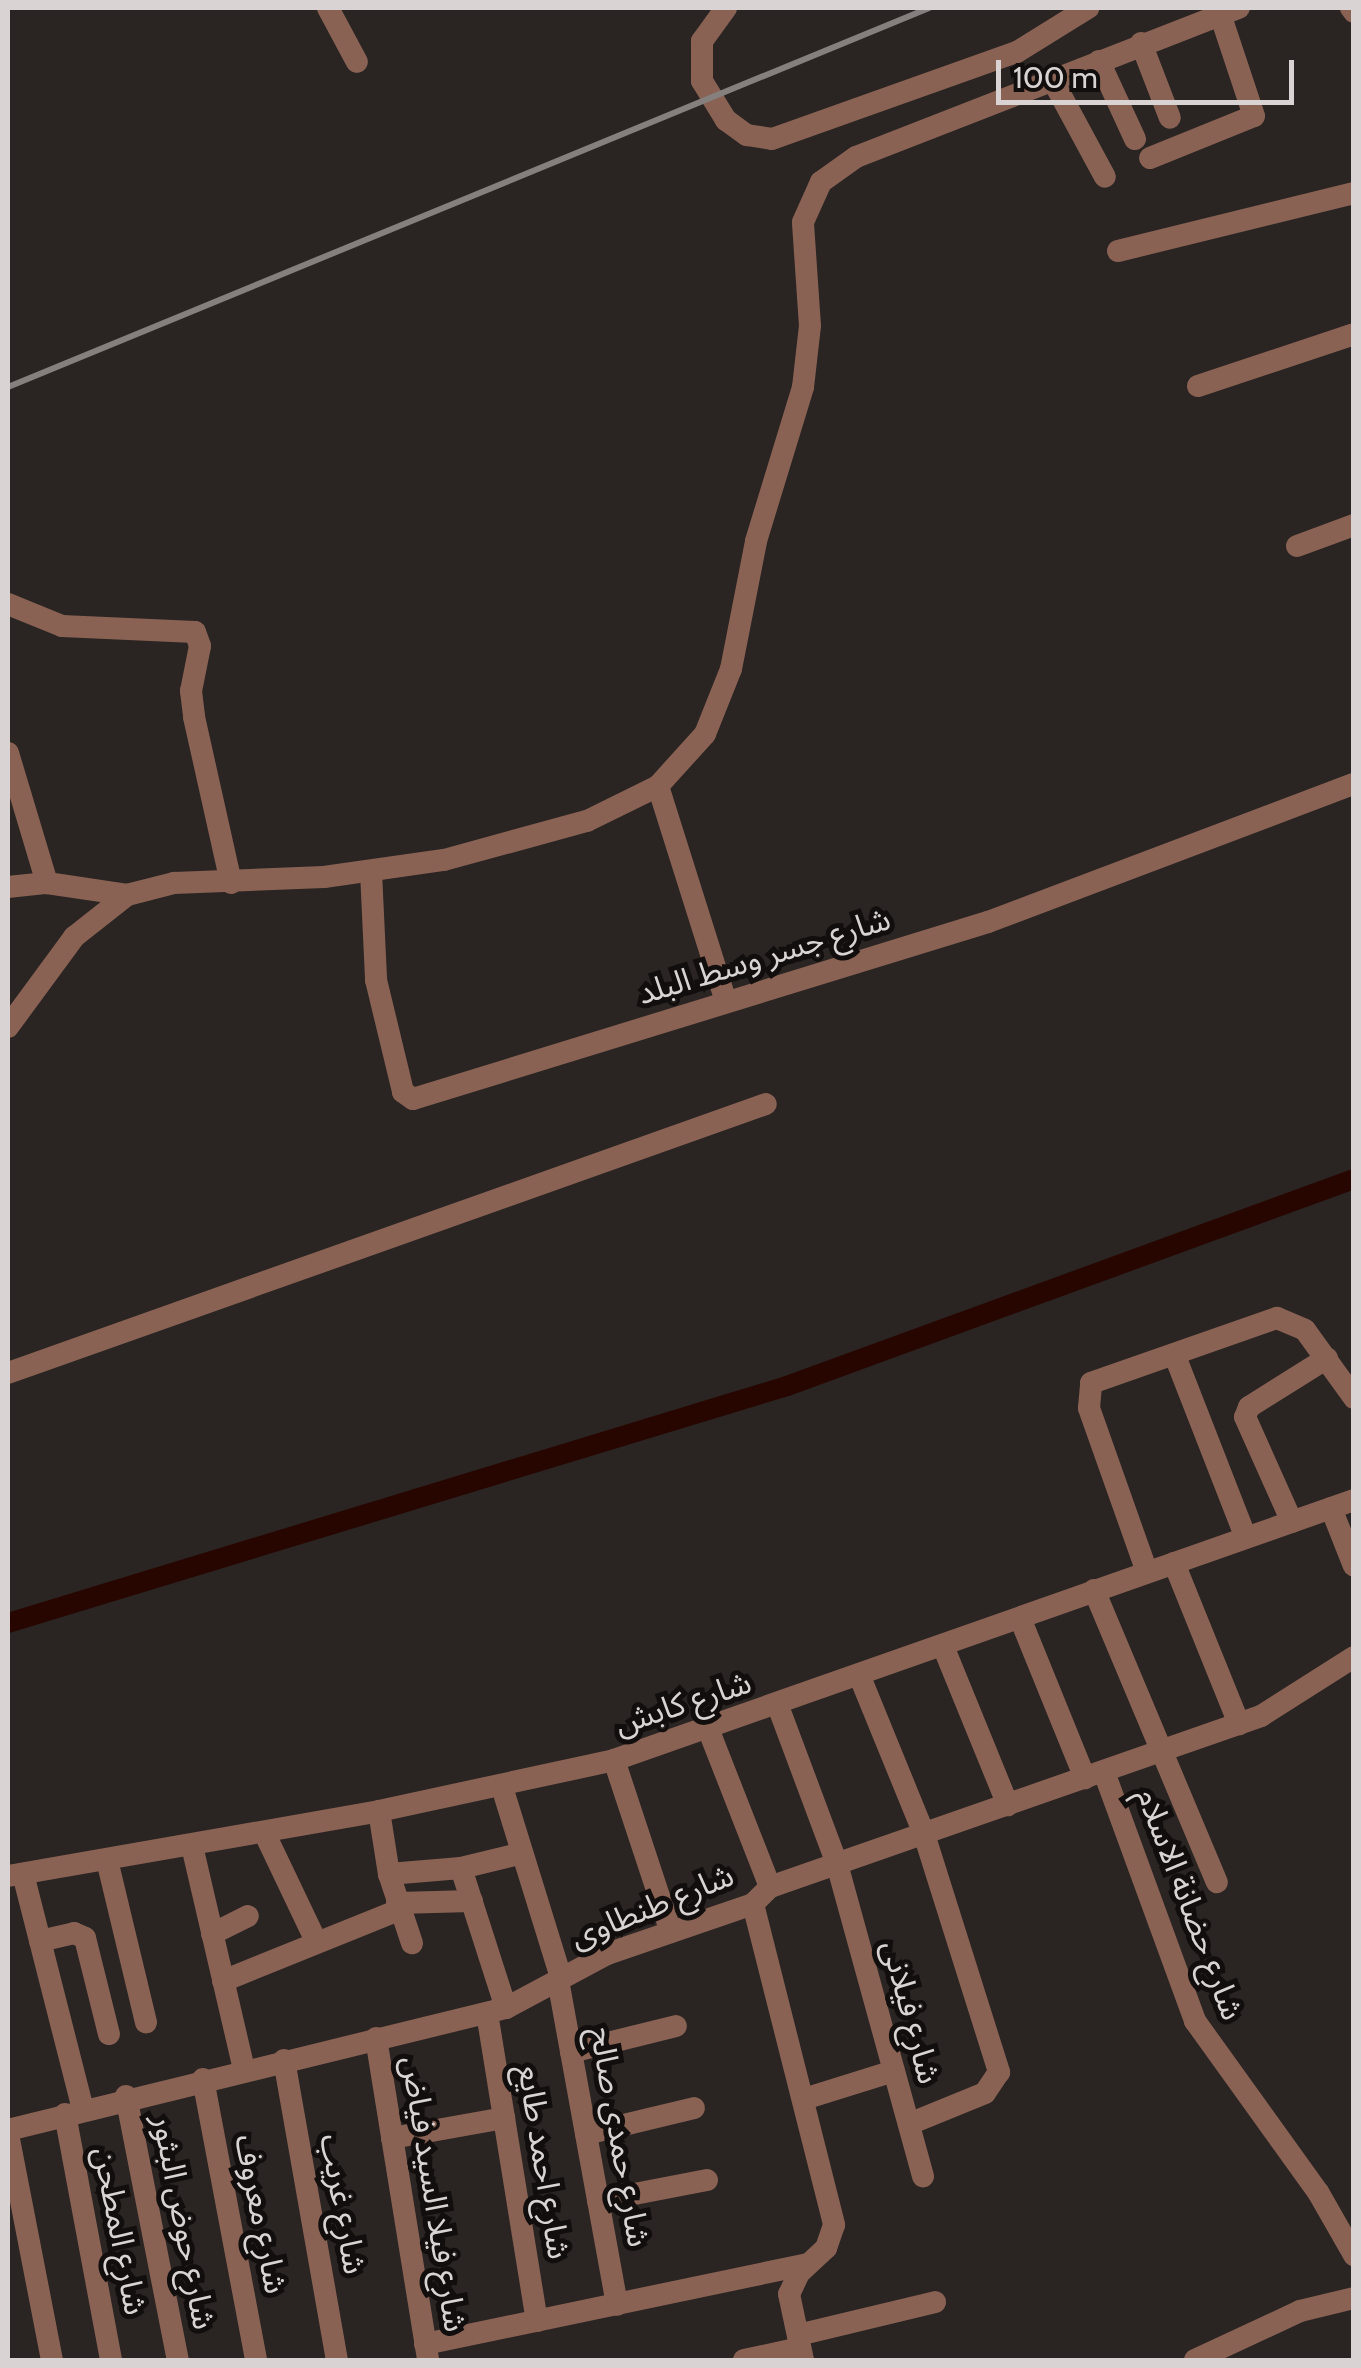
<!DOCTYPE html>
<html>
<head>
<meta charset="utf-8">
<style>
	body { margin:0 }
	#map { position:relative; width:1361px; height:2368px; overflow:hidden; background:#2a2422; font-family:Cabin,"Noto Sans Arabic",sans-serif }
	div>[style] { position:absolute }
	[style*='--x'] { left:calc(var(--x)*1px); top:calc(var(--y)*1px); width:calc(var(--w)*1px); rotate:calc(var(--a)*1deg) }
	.canal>* { height:20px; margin:-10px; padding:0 10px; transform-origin:10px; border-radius:10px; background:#280600 }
	.minor>* { height:22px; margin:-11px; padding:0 11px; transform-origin:11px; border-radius:11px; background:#896254 }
	.rail>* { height:6px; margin:-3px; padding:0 3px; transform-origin:3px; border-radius:3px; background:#857f7e }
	span { translate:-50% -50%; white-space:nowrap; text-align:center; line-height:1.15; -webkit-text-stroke:10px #110e0d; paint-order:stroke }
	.street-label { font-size:32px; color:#d9d4d3 }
	.frame { position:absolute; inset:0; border:10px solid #d9d4d3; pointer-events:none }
	.scale { position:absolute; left:996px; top:60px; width:298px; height:45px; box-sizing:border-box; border:5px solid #d9d4d3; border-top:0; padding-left:12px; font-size:30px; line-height:35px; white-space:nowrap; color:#d9d4d3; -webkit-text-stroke:8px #110e0d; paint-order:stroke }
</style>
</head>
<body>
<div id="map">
	<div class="canal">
		<div style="--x:8;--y:1623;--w:814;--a:-16.92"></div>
		<div style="--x:787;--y:1386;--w:604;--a:-20.06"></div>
	</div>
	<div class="minor">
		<div style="--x:328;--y:8;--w:61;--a:61.8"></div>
		<div style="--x:726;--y:8;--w:41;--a:126"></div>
		<div style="--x:702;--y:41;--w:40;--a:90"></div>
		<div style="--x:702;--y:81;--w:46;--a:58.4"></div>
		<div style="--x:726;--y:120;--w:26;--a:36"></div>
		<div style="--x:747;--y:135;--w:25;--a:9"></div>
		<div style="--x:772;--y:139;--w:260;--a:-19.6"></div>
		<div style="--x:1017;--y:52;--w:84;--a:-31.8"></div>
		<div style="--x:1351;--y:8;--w:5;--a:53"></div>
		<div style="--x:1141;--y:43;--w:80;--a:68.9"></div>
		<div style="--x:1099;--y:61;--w:86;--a:65.2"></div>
		<div style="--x:1052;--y:79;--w:111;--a:61.6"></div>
		<div style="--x:1150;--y:158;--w:112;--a:-22"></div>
		<div style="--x:1254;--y:116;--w:108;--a:-108.4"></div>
		<div style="--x:1118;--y:251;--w:243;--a:-13.8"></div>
		<div style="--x:1198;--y:386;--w:164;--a:-18.4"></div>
		<div style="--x:1297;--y:546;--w:61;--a:-20.2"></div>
		<div style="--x:8;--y:604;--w:58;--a:22.2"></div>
		<div style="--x:62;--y:626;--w:133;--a:2.6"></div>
		<div style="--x:195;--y:632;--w:15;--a:70"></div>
		<div style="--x:200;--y:646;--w:46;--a:101.3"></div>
		<div style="--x:191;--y:691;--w:26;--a:83"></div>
		<div style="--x:194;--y:717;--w:170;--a:77.4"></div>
		<div style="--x:8;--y:753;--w:136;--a:73.3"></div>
		<div style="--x:658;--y:786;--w:226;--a:72.5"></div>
		<div style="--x:371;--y:872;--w:108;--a:87.3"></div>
		<div style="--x:376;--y:980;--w:115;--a:76.4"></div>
		<div style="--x:403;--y:1092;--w:12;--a:35"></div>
		<div style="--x:413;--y:1099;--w:602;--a:-17.11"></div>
		<div style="--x:988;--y:922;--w:391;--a:-20.7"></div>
		<div style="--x:8;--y:887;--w:39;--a:-6"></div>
		<div style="--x:47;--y:883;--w:81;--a:8.5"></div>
		<div style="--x:8;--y:1027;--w:112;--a:-53.7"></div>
		<div style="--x:74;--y:937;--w:68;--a:-38.4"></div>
		<div style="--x:127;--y:895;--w:49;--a:-14.3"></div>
		<div style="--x:174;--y:883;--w:150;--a:-2.3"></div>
		<div style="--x:324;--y:877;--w:121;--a:-8.1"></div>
		<div style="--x:444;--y:860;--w:148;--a:-15.3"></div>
		<div style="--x:587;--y:821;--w:79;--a:-26.2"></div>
		<div style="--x:658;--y:786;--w:70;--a:-47.9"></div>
		<div style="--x:705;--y:734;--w:70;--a:-68.2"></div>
		<div style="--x:731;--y:669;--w:130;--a:-78.9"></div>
		<div style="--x:756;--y:541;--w:161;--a:-73"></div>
		<div style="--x:803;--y:387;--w:61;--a:-83.5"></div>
		<div style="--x:810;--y:326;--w:104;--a:-93.9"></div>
		<div style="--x:803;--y:222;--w:44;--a:-65.8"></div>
		<div style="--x:821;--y:182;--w:43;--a:-35.5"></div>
		<div style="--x:856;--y:157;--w:411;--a:-21.3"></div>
		<div style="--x:1175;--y:1356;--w:195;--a:68.7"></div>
		<div style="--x:8;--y:1373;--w:804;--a:-19.54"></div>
		<div style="--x:1331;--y:1508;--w:62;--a:68.4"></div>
		<div style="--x:1292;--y:1522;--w:115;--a:-114.1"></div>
		<div style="--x:1245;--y:1417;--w:11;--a:-68"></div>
		<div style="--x:1249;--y:1407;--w:92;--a:-32.1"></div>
		<div style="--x:1174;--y:1563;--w:174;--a:68"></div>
		<div style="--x:1147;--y:1572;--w:174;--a:-109.5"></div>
		<div style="--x:1089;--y:1408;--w:25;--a:-85"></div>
		<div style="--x:1091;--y:1383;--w:197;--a:-19.3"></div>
		<div style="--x:1277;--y:1318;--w:30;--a:23"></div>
		<div style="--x:1305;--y:1330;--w:84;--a:54.2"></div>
		<div style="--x:1094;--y:1590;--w:317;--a:67.2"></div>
		<div style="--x:1020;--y:1618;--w:173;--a:67.9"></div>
		<div style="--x:943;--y:1646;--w:172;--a:67.8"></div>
		<div style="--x:860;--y:1677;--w:170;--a:67.8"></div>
		<div style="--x:924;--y:1834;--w:250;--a:72.5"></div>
		<div style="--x:999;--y:2072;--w:25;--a:124"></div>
		<div style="--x:985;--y:2093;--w:82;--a:157.8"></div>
		<div style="--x:778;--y:1706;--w:169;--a:69.5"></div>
		<div style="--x:837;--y:1864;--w:324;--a:74.6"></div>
		<div style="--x:709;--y:1731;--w:168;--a:68.6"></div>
		<div style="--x:614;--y:1760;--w:181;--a:71.7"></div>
		<div style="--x:1104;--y:1772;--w:265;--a:69.9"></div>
		<div style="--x:1195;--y:2021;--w:211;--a:54.3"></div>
		<div style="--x:1318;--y:2192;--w:73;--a:60.3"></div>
		<div style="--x:502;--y:1787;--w:200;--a:72.8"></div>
		<div style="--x:379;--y:1811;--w:64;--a:81"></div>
		<div style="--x:389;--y:1874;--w:73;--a:71.6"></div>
		<div style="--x:264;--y:1832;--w:119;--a:64.5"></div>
		<div style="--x:192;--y:1846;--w:229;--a:76.9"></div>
		<div style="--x:107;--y:1860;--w:167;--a:76.5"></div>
		<div style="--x:461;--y:1868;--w:147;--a:72.2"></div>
		<div style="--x:23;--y:1874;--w:243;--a:75.7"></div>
		<div style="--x:389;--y:1874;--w:72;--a:-4.8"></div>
		<div style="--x:461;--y:1868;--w:60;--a:-13.6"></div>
		<div style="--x:8;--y:1876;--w:377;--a:-9.9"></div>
		<div style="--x:379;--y:1811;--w:240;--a:-12.2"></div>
		<div style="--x:614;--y:1760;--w:784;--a:-19.36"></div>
		<div style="--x:397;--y:1903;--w:75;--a:-1.5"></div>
		<div style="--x:753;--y:1904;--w:331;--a:75.8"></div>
		<div style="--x:834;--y:2225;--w:24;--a:109"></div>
		<div style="--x:826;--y:2248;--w:37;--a:137"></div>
		<div style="--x:799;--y:2273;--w:23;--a:115"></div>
		<div style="--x:789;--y:2294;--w:67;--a:78"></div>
		<div style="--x:212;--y:1934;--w:40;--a:-26.6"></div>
		<div style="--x:40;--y:1941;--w:35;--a:-13"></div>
		<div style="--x:74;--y:1933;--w:12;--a:24"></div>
		<div style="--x:85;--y:1938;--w:99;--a:76"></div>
		<div style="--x:558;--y:1980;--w:330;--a:79.7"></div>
		<div style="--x:223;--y:1981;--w:190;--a:-22"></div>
		<div style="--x:487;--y:2013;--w:312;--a:80.8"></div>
		<div style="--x:376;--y:2038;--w:326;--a:80.8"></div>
		<div style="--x:571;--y:2052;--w:108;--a:-13.9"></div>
		<div style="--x:284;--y:2060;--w:305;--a:80"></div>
		<div style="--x:203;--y:2079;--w:286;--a:79.3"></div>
		<div style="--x:126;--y:2096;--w:269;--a:78.9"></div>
		<div style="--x:804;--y:2099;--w:94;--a:-17.3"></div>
		<div style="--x:65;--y:2114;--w:250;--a:79.4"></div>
		<div style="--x:8;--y:2130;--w:513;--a:-13.77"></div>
		<div style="--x:506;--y:2008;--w:115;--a:-28.1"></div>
		<div style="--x:607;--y:1954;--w:154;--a:-18.9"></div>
		<div style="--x:753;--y:1904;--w:24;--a:-45"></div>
		<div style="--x:770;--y:1887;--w:520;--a:-19.2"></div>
		<div style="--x:1261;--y:1716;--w:110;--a:-32.4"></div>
		<div style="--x:8;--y:2134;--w:230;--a:79"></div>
		<div style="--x:586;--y:2134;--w:111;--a:-13.5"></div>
		<div style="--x:392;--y:2138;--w:114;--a:-10.1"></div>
		<div style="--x:598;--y:2201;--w:111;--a:-10.9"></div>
		<div style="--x:798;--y:2335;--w:141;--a:-13.5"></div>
		<div style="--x:425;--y:2344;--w:390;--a:-11.8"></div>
		<div style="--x:744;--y:2360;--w:57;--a:-12.1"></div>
		<div style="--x:1195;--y:2360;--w:116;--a:-25"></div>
		<div style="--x:1300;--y:2311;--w:56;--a:-13.5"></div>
	</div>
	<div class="rail">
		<div style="--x:8;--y:387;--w:996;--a:-22.37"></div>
	</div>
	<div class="street-label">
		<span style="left:764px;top:956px;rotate:-17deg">شارع جسر وسط البلد</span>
		<span style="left:683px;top:1703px;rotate:-18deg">شارع كابش</span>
		<span style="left:1190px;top:1904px;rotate:69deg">شارع حضانة الاسلام</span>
		<span style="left:652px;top:1906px;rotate:-22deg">شارع طنطاوى</span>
		<span style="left:911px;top:2012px;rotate:75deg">شارع فيلانى</span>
		<span style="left:620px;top:2137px;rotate:80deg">شارع حمدى صالح</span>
		<span style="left:544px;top:2162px;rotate:81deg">شارع احمد طايع</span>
		<span style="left:434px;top:2194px;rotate:81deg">شارع فيلا السيد فياض</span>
		<span style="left:343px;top:2204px;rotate:80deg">شارع غريب</span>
		<span style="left:261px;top:2214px;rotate:79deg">شارع معروف</span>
		<span style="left:184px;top:2222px;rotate:79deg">شارع حوض البثور</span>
		<span style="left:120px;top:2231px;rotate:79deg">شارع المطحن</span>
	</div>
	<div class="frame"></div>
	<div class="scale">100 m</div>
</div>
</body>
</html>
